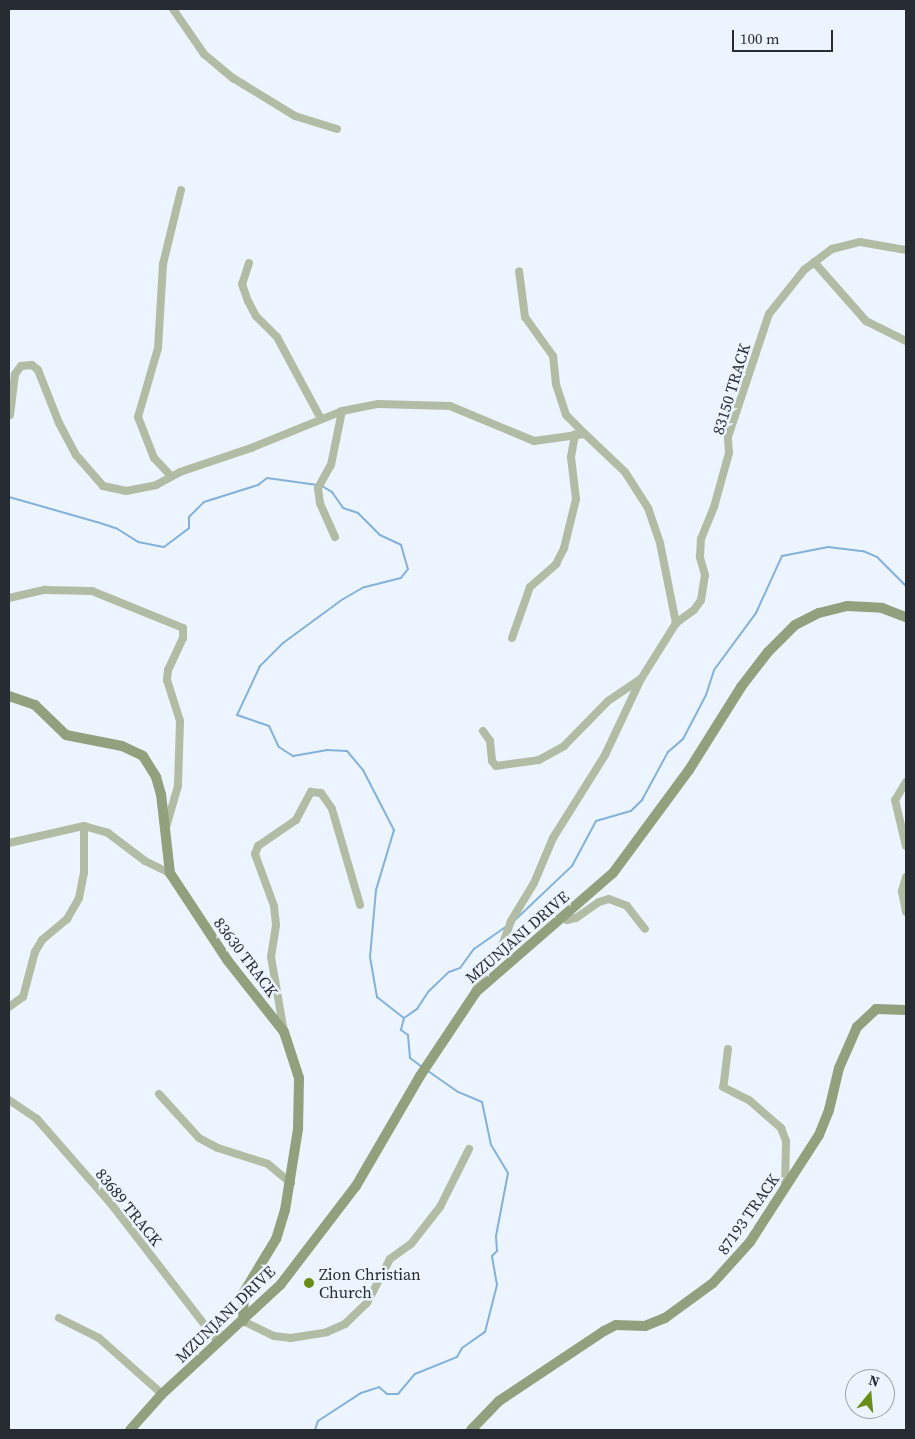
<!DOCTYPE html>
<html>
<head>
<meta charset="utf-8">
<style>
	body { margin:0 }
	#map { position:relative; width:915px; height:1439px; overflow:hidden; background:#ecf5ff; font-family:"Source Serif 4",serif }
	div>[style] { position:absolute }
	[style*='--x'] { left:calc(var(--x)*1px); top:calc(var(--y)*1px); width:calc(var(--w)*1px); rotate:calc(var(--a)*1deg) }
	.stream>* { height:2px; margin:-1px; padding:0 1px; transform-origin:1px; border-radius:1px; background:#84b1da }
	.street>* { height:8px; margin:-4px; padding:0 4px; transform-origin:4px; border-radius:4px; background:#b2bca4 }
	.secondary>* { height:10px; margin:-5px; padding:0 5px; transform-origin:5px; border-radius:5px; background:#91a07d }
	.dots>* { width:14px; height:14px; translate:-50% -50%; box-sizing:border-box; border:2px solid #ecf5ff; border-radius:50% }
	span { translate:-50% -50%; white-space:nowrap; text-align:center; line-height:1.15; -webkit-text-stroke:5px #ecf5ff; paint-order:stroke }
	.street-label { font-size:16px; color:#262c31 }
	.poi-label { font-size:16px; color:#262c31 }
	.left { translate:0 -50%; text-align:left }
	.frame { position:absolute; inset:0; border:10px solid #262c31; pointer-events:none }
	.north { position:absolute; left:845px; top:1369px; width:50px; height:50px; box-sizing:border-box; background:#ecf5ff; border:1px solid #9da5ad; border-radius:50%; rotate:17deg; font-size:14px; font-weight:700; line-height:20px; text-align:center; color:#262c31 }
	.north::after { content:''; display:block; margin:auto; width:18px; height:22px; background:#698e18; clip-path:polygon(50% 0,100% 100%,50% 72%,0 100%) }
	.scale { position:absolute; left:732px; top:30px; width:101px; height:22px; box-sizing:border-box; border:2px solid #262c31; border-top:0; padding-left:6px; font-size:15px; line-height:18px; white-space:nowrap; color:#262c31; -webkit-text-stroke:4px #ecf5ff; paint-order:stroke }
</style>
</head>
<body>
<div id="map">
	<div class="stream">
		<div style="--x:322;--y:486;--w:12;--a:31"></div>
		<div style="--x:332;--y:492;--w:19;--a:55"></div>
		<div style="--x:343;--y:508;--w:16;--a:18"></div>
		<div style="--x:358;--y:513;--w:31;--a:45"></div>
		<div style="--x:380;--y:535;--w:23;--a:25"></div>
		<div style="--x:401;--y:545;--w:25;--a:74"></div>
		<div style="--x:408;--y:569;--w:11;--a:128"></div>
		<div style="--x:401;--y:578;--w:38;--a:166"></div>
		<div style="--x:364;--y:587;--w:24;--a:150"></div>
		<div style="--x:343;--y:599;--w:74;--a:143.7"></div>
		<div style="--x:283;--y:643;--w:33;--a:135"></div>
		<div style="--x:260;--y:666;--w:54;--a:115.1"></div>
		<div style="--x:237;--y:715;--w:34;--a:19"></div>
		<div style="--x:269;--y:726;--w:23;--a:65"></div>
		<div style="--x:279;--y:747;--w:17;--a:33"></div>
		<div style="--x:293;--y:756;--w:35;--a:-10"></div>
		<div style="--x:327;--y:750;--w:20;--a:3"></div>
		<div style="--x:347;--y:751;--w:25;--a:50"></div>
		<div style="--x:363;--y:770;--w:68;--a:62.7"></div>
		<div style="--x:394;--y:830;--w:63;--a:106.7"></div>
		<div style="--x:376;--y:890;--w:67;--a:95.1"></div>
		<div style="--x:370;--y:957;--w:41;--a:80.1"></div>
		<div style="--x:377;--y:997;--w:34;--a:38"></div>
		<div style="--x:9;--y:497;--w:91;--a:15.9"></div>
		<div style="--x:97;--y:522;--w:20;--a:18"></div>
		<div style="--x:116;--y:528;--w:26;--a:32"></div>
		<div style="--x:138;--y:542;--w:26;--a:11"></div>
		<div style="--x:164;--y:547;--w:31;--a:-37"></div>
		<div style="--x:189;--y:528;--w:11;--a:-90"></div>
		<div style="--x:189;--y:517;--w:21;--a:-45"></div>
		<div style="--x:204;--y:502;--w:57;--a:-17.5"></div>
		<div style="--x:258;--y:485;--w:11;--a:-38"></div>
		<div style="--x:267;--y:478;--w:51;--a:7.8"></div>
		<div style="--x:515;--y:920;--w:79;--a:-43.5"></div>
		<div style="--x:572;--y:866;--w:51;--a:-61.9"></div>
		<div style="--x:596;--y:821;--w:36;--a:-16"></div>
		<div style="--x:631;--y:811;--w:16;--a:-45"></div>
		<div style="--x:642;--y:800;--w:55;--a:-61.6"></div>
		<div style="--x:668;--y:752;--w:20;--a:-41"></div>
		<div style="--x:683;--y:739;--w:50;--a:-62.4"></div>
		<div style="--x:706;--y:695;--w:26;--a:-72"></div>
		<div style="--x:714;--y:670;--w:71;--a:-53.6"></div>
		<div style="--x:756;--y:613;--w:63;--a:-65.5"></div>
		<div style="--x:782;--y:556;--w:47;--a:-11.1"></div>
		<div style="--x:828;--y:547;--w:35;--a:7"></div>
		<div style="--x:863;--y:551;--w:15;--a:23"></div>
		<div style="--x:877;--y:557;--w:41;--a:45"></div>
		<div style="--x:422;--y:1067;--w:15;--a:-143"></div>
		<div style="--x:410;--y:1058;--w:23;--a:-95"></div>
		<div style="--x:408;--y:1035;--w:9;--a:-144"></div>
		<div style="--x:401;--y:1030;--w:12;--a:-76"></div>
		<div style="--x:404;--y:1018;--w:16;--a:-35"></div>
		<div style="--x:417;--y:1009;--w:20;--a:-57"></div>
		<div style="--x:428;--y:992;--w:29;--a:-44"></div>
		<div style="--x:449;--y:972;--w:12;--a:-20"></div>
		<div style="--x:460;--y:968;--w:24;--a:-54"></div>
		<div style="--x:474;--y:949;--w:38;--a:-35"></div>
		<div style="--x:315;--y:1430;--w:9;--a:-72"></div>
		<div style="--x:318;--y:1421;--w:51;--a:-33.1"></div>
		<div style="--x:361;--y:1393;--w:19;--a:-18"></div>
		<div style="--x:379;--y:1387;--w:11;--a:41"></div>
		<div style="--x:387;--y:1394;--w:11;--a:0"></div>
		<div style="--x:398;--y:1394;--w:26;--a:-50"></div>
		<div style="--x:415;--y:1374;--w:45;--a:-22"></div>
		<div style="--x:457;--y:1357;--w:10;--a:-61"></div>
		<div style="--x:462;--y:1348;--w:28;--a:-35"></div>
		<div style="--x:485;--y:1332;--w:49;--a:-75.7"></div>
		<div style="--x:497;--y:1285;--w:29;--a:-100"></div>
		<div style="--x:492;--y:1256;--w:7;--a:-45"></div>
		<div style="--x:497;--y:1251;--w:15;--a:-94"></div>
		<div style="--x:496;--y:1236;--w:64;--a:-79.2"></div>
		<div style="--x:508;--y:1173;--w:33;--a:-121"></div>
		<div style="--x:491;--y:1145;--w:44;--a:-101.8"></div>
		<div style="--x:482;--y:1102;--w:26;--a:-157"></div>
		<div style="--x:458;--y:1092;--w:37;--a:-145"></div>
	</div>
	<div class="street">
		<div style="--x:173;--y:9;--w:55;--a:55.4"></div>
		<div style="--x:204;--y:54;--w:38;--a:40"></div>
		<div style="--x:233;--y:78;--w:73;--a:31.5"></div>
		<div style="--x:295;--y:116;--w:44;--a:17.2"></div>
		<div style="--x:814;--y:262;--w:79;--a:48.6"></div>
		<div style="--x:866;--y:321;--w:45;--a:26.6"></div>
		<div style="--x:249;--y:263;--w:22;--a:108"></div>
		<div style="--x:242;--y:284;--w:18;--a:71"></div>
		<div style="--x:248;--y:301;--w:17;--a:62"></div>
		<div style="--x:256;--y:316;--w:30;--a:45"></div>
		<div style="--x:277;--y:337;--w:93;--a:61.8"></div>
		<div style="--x:10;--y:415;--w:41;--a:-83"></div>
		<div style="--x:15;--y:374;--w:10;--a:-53"></div>
		<div style="--x:21;--y:366;--w:11;--a:-5"></div>
		<div style="--x:32;--y:365;--w:8;--a:40"></div>
		<div style="--x:38;--y:370;--w:57;--a:68.4"></div>
		<div style="--x:59;--y:423;--w:36;--a:62"></div>
		<div style="--x:76;--y:455;--w:41;--a:48.9"></div>
		<div style="--x:103;--y:486;--w:24;--a:12"></div>
		<div style="--x:126;--y:491;--w:31;--a:-11"></div>
		<div style="--x:156;--y:485;--w:27;--a:-28"></div>
		<div style="--x:180;--y:472;--w:75;--a:-18.7"></div>
		<div style="--x:251;--y:448;--w:98;--a:-22.1"></div>
		<div style="--x:342;--y:411;--w:37;--a:-11"></div>
		<div style="--x:378;--y:404;--w:72;--a:1.6"></div>
		<div style="--x:450;--y:406;--w:91;--a:22.6"></div>
		<div style="--x:534;--y:441;--w:51;--a:-7.8"></div>
		<div style="--x:585;--y:434;--w:27;--a:-135"></div>
		<div style="--x:566;--y:415;--w:33;--a:-108"></div>
		<div style="--x:556;--y:384;--w:28;--a:-96"></div>
		<div style="--x:553;--y:356;--w:48;--a:-125.7"></div>
		<div style="--x:525;--y:317;--w:46;--a:-97.4"></div>
		<div style="--x:585;--y:434;--w:55;--a:43.5"></div>
		<div style="--x:625;--y:472;--w:43;--a:57.4"></div>
		<div style="--x:648;--y:508;--w:37;--a:71"></div>
		<div style="--x:660;--y:543;--w:82;--a:78.7"></div>
		<div style="--x:171;--y:476;--w:25;--a:-133"></div>
		<div style="--x:154;--y:458;--w:44;--a:-111.3"></div>
		<div style="--x:138;--y:417;--w:72;--a:-73.8"></div>
		<div style="--x:158;--y:348;--w:84;--a:-86.6"></div>
		<div style="--x:163;--y:264;--w:76;--a:-76.3"></div>
		<div style="--x:335;--y:537;--w:37;--a:-114"></div>
		<div style="--x:320;--y:503;--w:15;--a:-98"></div>
		<div style="--x:318;--y:488;--w:26;--a:-61"></div>
		<div style="--x:331;--y:465;--w:55;--a:-78.5"></div>
		<div style="--x:9;--y:598;--w:37;--a:-13"></div>
		<div style="--x:45;--y:590;--w:47;--a:1.2"></div>
		<div style="--x:92;--y:591;--w:98;--a:22.1"></div>
		<div style="--x:183;--y:628;--w:10;--a:90"></div>
		<div style="--x:183;--y:638;--w:35;--a:115"></div>
		<div style="--x:168;--y:670;--w:10;--a:96"></div>
		<div style="--x:167;--y:680;--w:43;--a:72.4"></div>
		<div style="--x:180;--y:721;--w:65;--a:91.8"></div>
		<div style="--x:178;--y:786;--w:43;--a:106.3"></div>
		<div style="--x:512;--y:638;--w:54;--a:-70.6"></div>
		<div style="--x:530;--y:587;--w:35;--a:-41"></div>
		<div style="--x:556;--y:564;--w:18;--a:-63"></div>
		<div style="--x:564;--y:548;--w:50;--a:-76.2"></div>
		<div style="--x:576;--y:499;--w:42;--a:-96.8"></div>
		<div style="--x:571;--y:457;--w:23;--a:-80"></div>
		<div style="--x:483;--y:731;--w:12;--a:55"></div>
		<div style="--x:490;--y:741;--w:20;--a:84"></div>
		<div style="--x:492;--y:761;--w:6;--a:51"></div>
		<div style="--x:496;--y:766;--w:43;--a:-7.9"></div>
		<div style="--x:539;--y:760;--w:29;--a:-29"></div>
		<div style="--x:564;--y:746;--w:63;--a:-45.6"></div>
		<div style="--x:608;--y:701;--w:40;--a:-34"></div>
		<div style="--x:906;--y:782;--w:21;--a:121"></div>
		<div style="--x:895;--y:800;--w:47;--a:76.6"></div>
		<div style="--x:9;--y:843;--w:77;--a:-12.8"></div>
		<div style="--x:906;--y:877;--w:15;--a:106"></div>
		<div style="--x:902;--y:891;--w:21;--a:79"></div>
		<div style="--x:563;--y:917;--w:5;--a:37"></div>
		<div style="--x:567;--y:920;--w:9;--a:-13"></div>
		<div style="--x:576;--y:918;--w:28;--a:-35"></div>
		<div style="--x:599;--y:902;--w:10;--a:-17"></div>
		<div style="--x:609;--y:899;--w:19;--a:21"></div>
		<div style="--x:627;--y:906;--w:29;--a:52"></div>
		<div style="--x:476;--y:992;--w:12;--a:-81"></div>
		<div style="--x:478;--y:980;--w:45;--a:-56"></div>
		<div style="--x:503;--y:943;--w:23;--a:-70"></div>
		<div style="--x:511;--y:921;--w:44;--a:-58.8"></div>
		<div style="--x:534;--y:883;--w:49;--a:-67.1"></div>
		<div style="--x:553;--y:838;--w:98;--a:-57.9"></div>
		<div style="--x:605;--y:755;--w:84;--a:-64.7"></div>
		<div style="--x:641;--y:679;--w:66;--a:-58"></div>
		<div style="--x:676;--y:623;--w:22;--a:-36"></div>
		<div style="--x:694;--y:610;--w:12;--a:-55"></div>
		<div style="--x:701;--y:600;--w:25;--a:-81"></div>
		<div style="--x:705;--y:575;--w:19;--a:-106"></div>
		<div style="--x:700;--y:557;--w:18;--a:-87"></div>
		<div style="--x:701;--y:539;--w:35;--a:-68"></div>
		<div style="--x:714;--y:507;--w:56;--a:-74.5"></div>
		<div style="--x:729;--y:453;--w:16;--a:-94"></div>
		<div style="--x:728;--y:437;--w:130;--a:-71.6"></div>
		<div style="--x:769;--y:314;--w:56;--a:-51.5"></div>
		<div style="--x:804;--y:270;--w:35;--a:-37"></div>
		<div style="--x:832;--y:249;--w:29;--a:-14"></div>
		<div style="--x:860;--y:242;--w:47;--a:9.9"></div>
		<div style="--x:9;--y:1007;--w:17;--a:-36"></div>
		<div style="--x:23;--y:997;--w:47;--a:-75.1"></div>
		<div style="--x:35;--y:952;--w:14;--a:-60"></div>
		<div style="--x:42;--y:940;--w:33;--a:-40"></div>
		<div style="--x:67;--y:919;--w:24;--a:-60"></div>
		<div style="--x:79;--y:898;--w:25;--a:-79"></div>
		<div style="--x:84;--y:873;--w:47;--a:-90"></div>
		<div style="--x:84;--y:826;--w:25;--a:16"></div>
		<div style="--x:108;--y:833;--w:46;--a:37.1"></div>
		<div style="--x:145;--y:861;--w:28;--a:26"></div>
		<div style="--x:284;--y:1032;--w:76;--a:-99.8"></div>
		<div style="--x:271;--y:957;--w:32;--a:-81"></div>
		<div style="--x:276;--y:925;--w:19;--a:-96"></div>
		<div style="--x:274;--y:906;--w:55;--a:-110.1"></div>
		<div style="--x:255;--y:854;--w:9;--a:-69"></div>
		<div style="--x:258;--y:846;--w:46;--a:-34.4"></div>
		<div style="--x:296;--y:820;--w:32;--a:-62"></div>
		<div style="--x:311;--y:792;--w:10;--a:6"></div>
		<div style="--x:321;--y:793;--w:19;--a:55"></div>
		<div style="--x:332;--y:809;--w:100;--a:73.7"></div>
		<div style="--x:728;--y:1049;--w:38;--a:97"></div>
		<div style="--x:723;--y:1087;--w:29;--a:27"></div>
		<div style="--x:749;--y:1100;--w:43;--a:41.2"></div>
		<div style="--x:781;--y:1128;--w:14;--a:69"></div>
		<div style="--x:786;--y:1141;--w:47;--a:91.2"></div>
		<div style="--x:159;--y:1094;--w:59;--a:47.7"></div>
		<div style="--x:199;--y:1138;--w:21;--a:28"></div>
		<div style="--x:218;--y:1148;--w:52;--a:17.7"></div>
		<div style="--x:268;--y:1164;--w:30;--a:40"></div>
		<div style="--x:9;--y:1100;--w:34;--a:34"></div>
		<div style="--x:37;--y:1119;--w:114;--a:48.9"></div>
		<div style="--x:112;--y:1205;--w:173;--a:52.3"></div>
		<div style="--x:59;--y:1318;--w:45;--a:26.6"></div>
		<div style="--x:99;--y:1338;--w:84;--a:41.6"></div>
		<div style="--x:243;--y:1321;--w:34;--a:26"></div>
		<div style="--x:274;--y:1336;--w:17;--a:7"></div>
		<div style="--x:291;--y:1338;--w:36;--a:-9"></div>
		<div style="--x:327;--y:1332;--w:20;--a:-24"></div>
		<div style="--x:345;--y:1324;--w:30;--a:-44"></div>
		<div style="--x:367;--y:1303;--w:50;--a:-62.4"></div>
		<div style="--x:390;--y:1259;--w:26;--a:-36"></div>
		<div style="--x:411;--y:1244;--w:47;--a:-51.9"></div>
		<div style="--x:440;--y:1207;--w:65;--a:-63.4"></div>
	</div>
	<div class="secondary">
		<div style="--x:9;--y:696;--w:28;--a:19"></div>
		<div style="--x:35;--y:705;--w:43;--a:44.1"></div>
		<div style="--x:66;--y:735;--w:57;--a:11.1"></div>
		<div style="--x:122;--y:746;--w:23;--a:25"></div>
		<div style="--x:143;--y:756;--w:25;--a:58"></div>
		<div style="--x:156;--y:777;--w:18;--a:74"></div>
		<div style="--x:161;--y:794;--w:80;--a:83.5"></div>
		<div style="--x:170;--y:873;--w:105;--a:56.6"></div>
		<div style="--x:228;--y:961;--w:90;--a:51.7"></div>
		<div style="--x:284;--y:1032;--w:48;--a:71.9"></div>
		<div style="--x:299;--y:1078;--w:51;--a:91.1"></div>
		<div style="--x:298;--y:1129;--w:82;--a:99.1"></div>
		<div style="--x:285;--y:1210;--w:30;--a:107"></div>
		<div style="--x:276;--y:1239;--w:62;--a:121.1"></div>
		<div style="--x:244;--y:1292;--w:29;--a:92"></div>
		<div style="--x:130;--y:1430;--w:48;--a:-48.4"></div>
		<div style="--x:162;--y:1394;--w:162;--a:-42.7"></div>
		<div style="--x:281;--y:1284;--w:123;--a:-52.6"></div>
		<div style="--x:356;--y:1186;--w:127;--a:-59.8"></div>
		<div style="--x:420;--y:1076;--w:101;--a:-56.3"></div>
		<div style="--x:476;--y:992;--w:181;--a:-41"></div>
		<div style="--x:613;--y:873;--w:128;--a:-53.6"></div>
		<div style="--x:689;--y:770;--w:98;--a:-57.9"></div>
		<div style="--x:741;--y:687;--w:44;--a:-52.4"></div>
		<div style="--x:768;--y:652;--w:38;--a:-45"></div>
		<div style="--x:795;--y:625;--w:27;--a:-27"></div>
		<div style="--x:819;--y:613;--w:29;--a:-14"></div>
		<div style="--x:847;--y:606;--w:35;--a:3"></div>
		<div style="--x:882;--y:608;--w:26;--a:21"></div>
		<div style="--x:471;--y:1430;--w:40;--a:-46"></div>
		<div style="--x:499;--y:1401;--w:126;--a:-33.7"></div>
		<div style="--x:604;--y:1331;--w:13;--a:-27"></div>
		<div style="--x:616;--y:1325;--w:29;--a:2"></div>
		<div style="--x:645;--y:1326;--w:22;--a:-22"></div>
		<div style="--x:665;--y:1318;--w:59;--a:-36.1"></div>
		<div style="--x:713;--y:1283;--w:55;--a:-47.9"></div>
		<div style="--x:750;--y:1242;--w:127;--a:-57.2"></div>
		<div style="--x:819;--y:1135;--w:27;--a:-68"></div>
		<div style="--x:829;--y:1110;--w:43;--a:-76.6"></div>
		<div style="--x:839;--y:1068;--w:45;--a:-66.3"></div>
		<div style="--x:857;--y:1027;--w:26;--a:-43"></div>
		<div style="--x:876;--y:1009;--w:30;--a:2"></div>
	</div>
	<div class="dots">
		<div style="left:309px;top:1283px;background:#698e18"></div>
	</div>
	<div class="street-label">
		<span style="left:731px;top:389px;rotate:-73deg">83150 TRACK</span>
		<span style="left:517px;top:937px;rotate:-41deg">MZUNJANI DRIVE</span>
		<span style="left:246px;top:957px;rotate:53deg">83630 TRACK</span>
		<span style="left:129px;top:1207px;rotate:51deg">83689 TRACK</span>
		<span style="left:748px;top:1214px;rotate:-55deg">87193 TRACK</span>
		<span style="left:225px;top:1314px;rotate:-44deg">MZUNJANI DRIVE</span>
	</div>
	<div class="poi-label">
		<span class="left" style="left:319px;top:1283px">Zion Christian<br>Church</span>
	</div>
	<div class="frame"></div>
	<div class="north">N</div>
	<div class="scale">100 m</div>
</div>
</body>
</html>
